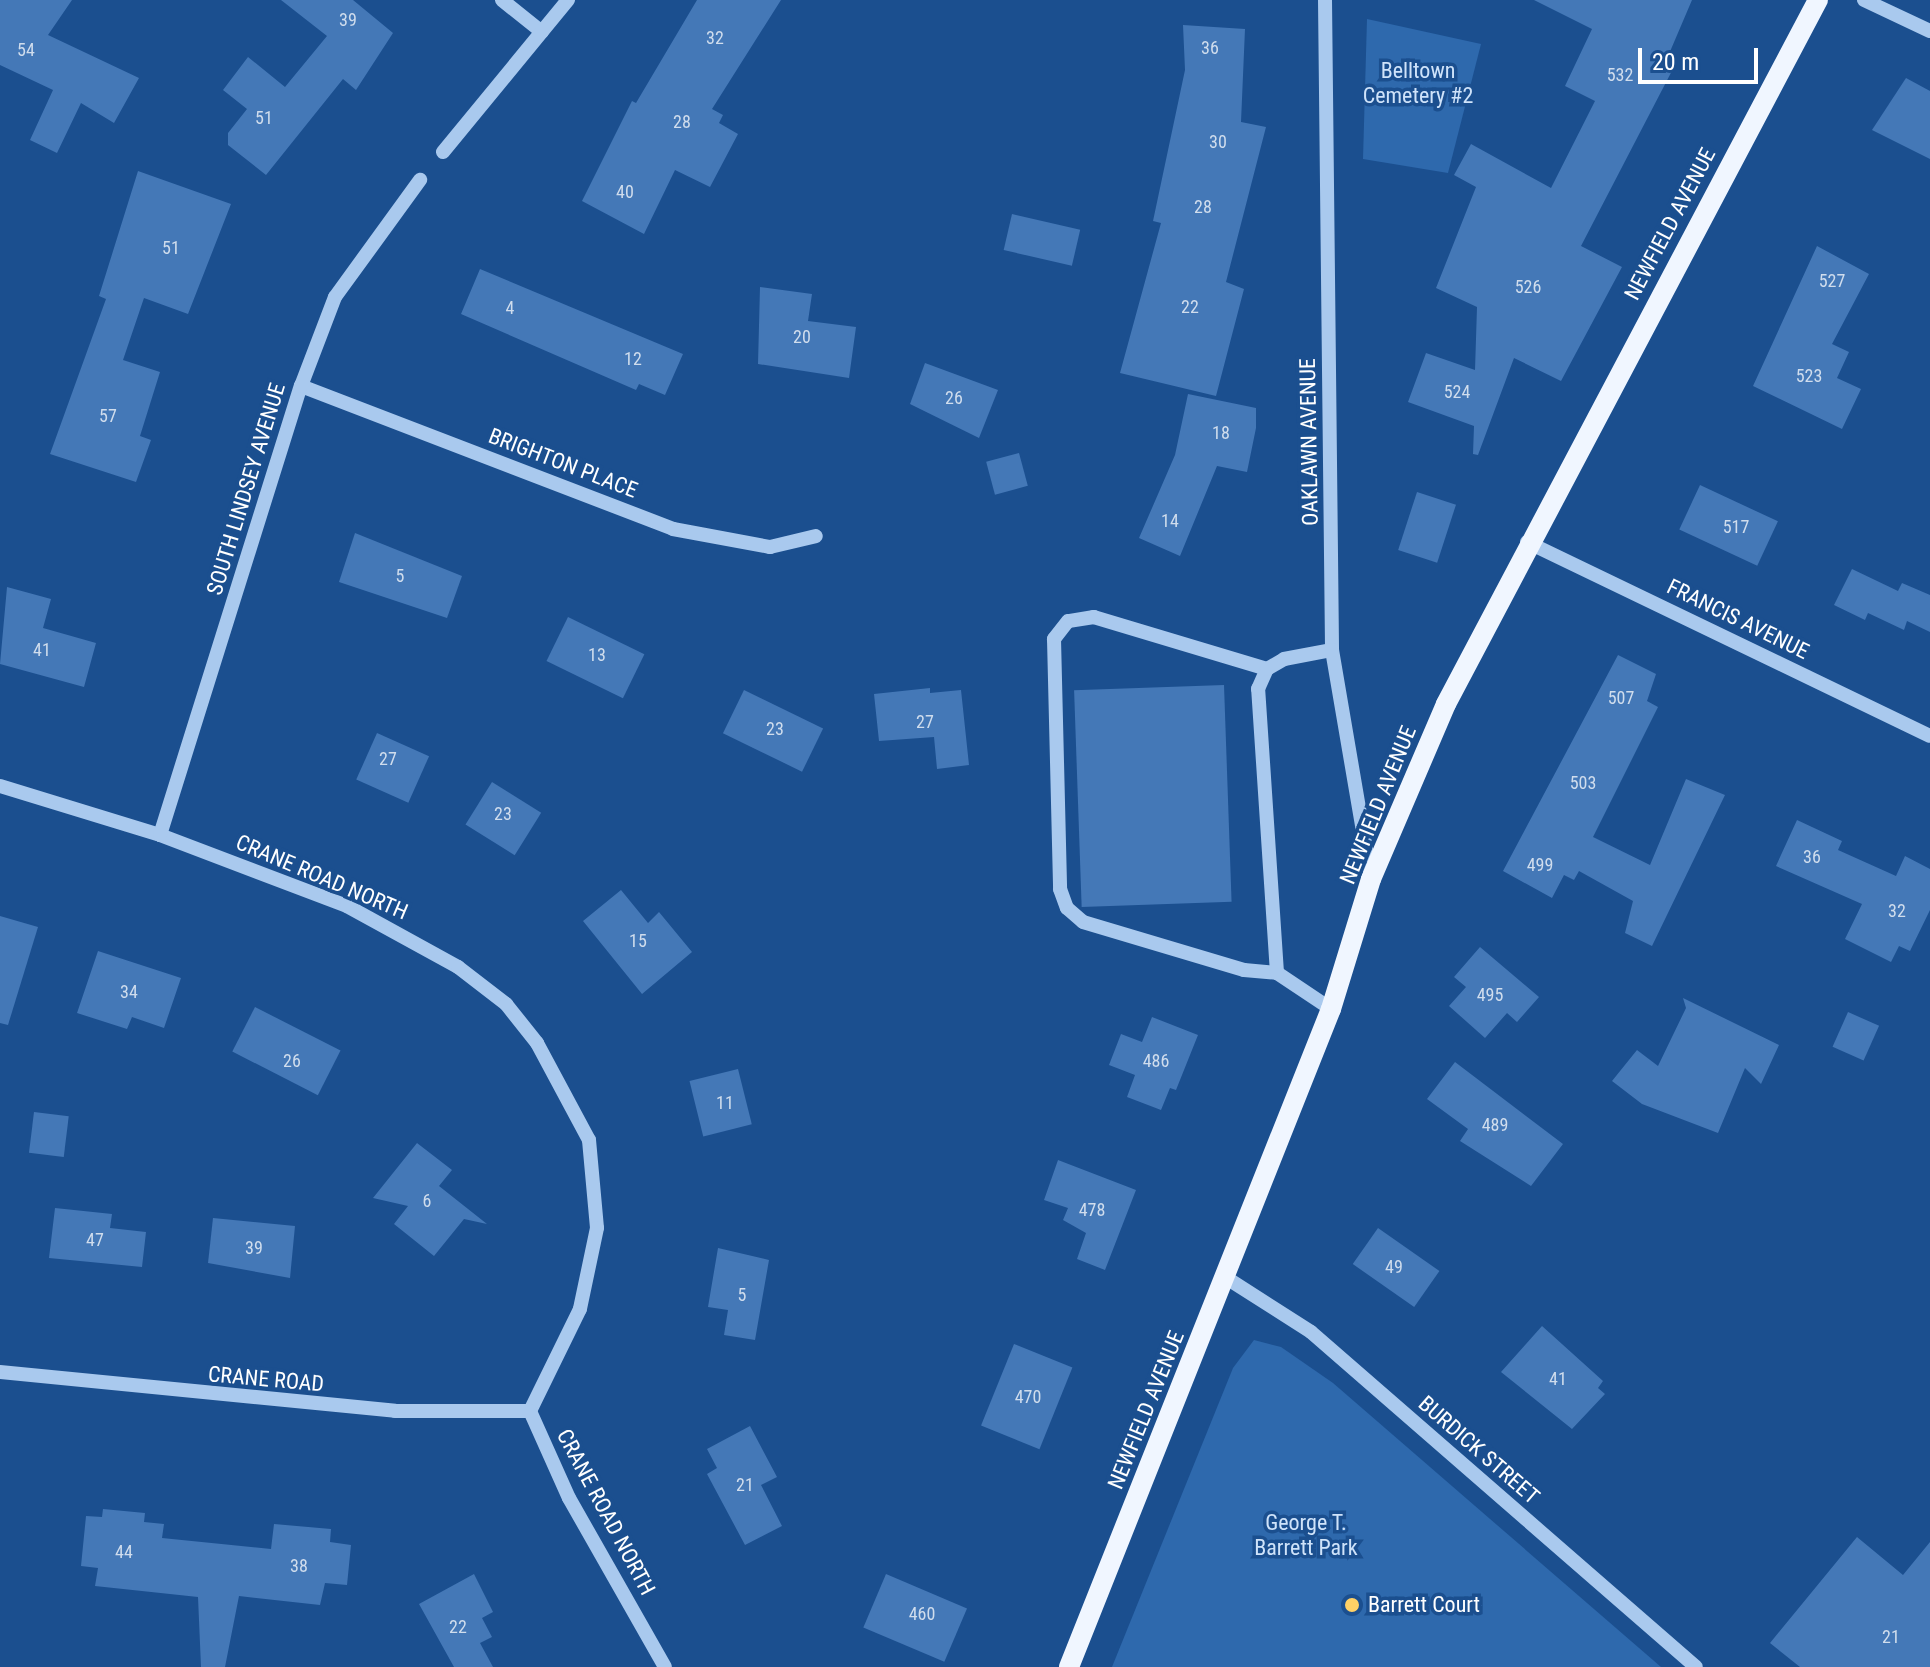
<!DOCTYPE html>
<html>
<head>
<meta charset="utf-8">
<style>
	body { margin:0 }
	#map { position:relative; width:1930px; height:1667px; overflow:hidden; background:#1b4f8f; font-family:"Roboto Condensed",sans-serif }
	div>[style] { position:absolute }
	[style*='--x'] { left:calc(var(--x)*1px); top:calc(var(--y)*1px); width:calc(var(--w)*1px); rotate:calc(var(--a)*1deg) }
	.green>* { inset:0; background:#2e69ad }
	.building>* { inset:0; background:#4478b7; transform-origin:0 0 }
	.minor>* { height:14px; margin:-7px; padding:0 7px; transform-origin:7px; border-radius:7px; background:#a9c9ee }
	.major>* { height:20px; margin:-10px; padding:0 10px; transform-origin:10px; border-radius:10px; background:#f0f6ff }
	.dots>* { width:22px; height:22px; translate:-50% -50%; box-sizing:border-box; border:4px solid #1b4f8f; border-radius:50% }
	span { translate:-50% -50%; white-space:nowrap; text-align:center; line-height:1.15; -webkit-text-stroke:7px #1b4f8f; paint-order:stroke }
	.number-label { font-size:18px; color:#d0dded }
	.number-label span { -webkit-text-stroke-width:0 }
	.park-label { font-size:22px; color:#cfe3fa }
	.street-label { font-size:22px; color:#fff }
	.poi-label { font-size:22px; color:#fff }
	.left { translate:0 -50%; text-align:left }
	.scale { position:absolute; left:1638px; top:48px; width:120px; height:36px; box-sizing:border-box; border:4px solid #fff; border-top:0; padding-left:10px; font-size:24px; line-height:28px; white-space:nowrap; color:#fff; -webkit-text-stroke:6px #1b4f8f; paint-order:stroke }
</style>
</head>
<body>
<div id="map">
	<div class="green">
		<div style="clip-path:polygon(1367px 19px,1481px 44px,1448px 173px,1363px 159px)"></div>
		<div style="clip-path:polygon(1254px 1340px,1281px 1347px,1333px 1383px,1661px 1667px,1112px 1667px,1233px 1368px)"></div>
	</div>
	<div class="building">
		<div style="clip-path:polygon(0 0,72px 0,48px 35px,139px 78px,114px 123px,81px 103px,57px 153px,30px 140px,53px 90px,0 65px)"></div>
		<div style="clip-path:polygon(281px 0,353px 0,393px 33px,356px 90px,343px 79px,266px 175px,228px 145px,228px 133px,247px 109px,223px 90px,248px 57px,285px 87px,327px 36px)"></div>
		<div style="clip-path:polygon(697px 0,781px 0,712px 109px,723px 115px,719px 123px,738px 134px,710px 187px,675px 170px,644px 234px,582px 201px,632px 101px,636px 103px)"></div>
		<div style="clip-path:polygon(1534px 0,1692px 0,1666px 61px,1675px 65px,1581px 246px,1622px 267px,1561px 381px,1514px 358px,1478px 455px,1473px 454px,1474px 426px,1408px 402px,1426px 353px,1475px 370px,1477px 307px,1436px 288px,1476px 187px,1454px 175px,1471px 144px,1551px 188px,1595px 101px,1565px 86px,1592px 29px)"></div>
		<div style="clip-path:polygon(1183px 25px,1245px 29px,1241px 122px,1266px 127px,1226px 282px,1244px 289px,1216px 396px,1120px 373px,1161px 223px,1153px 221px,1185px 70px)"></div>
		<div style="clip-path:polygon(1906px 78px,1930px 91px,1930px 159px,1872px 130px)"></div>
		<div style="clip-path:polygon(138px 171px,231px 204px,188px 314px,144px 298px,123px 360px,160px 372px,140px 436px,151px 440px,136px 482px,50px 454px,106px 299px,99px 296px)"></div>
		<div style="left:1012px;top:214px;width:70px;height:37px;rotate:13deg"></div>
		<div style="clip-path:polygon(1817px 246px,1869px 274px,1832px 344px,1849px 352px,1837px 378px,1861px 389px,1842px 429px,1753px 386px)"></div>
		<div style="clip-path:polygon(480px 269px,683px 354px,665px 395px,639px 384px,636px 390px,461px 314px)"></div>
		<div style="clip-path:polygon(760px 287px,812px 294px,808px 321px,856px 327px,849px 378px,758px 364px)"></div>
		<div style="clip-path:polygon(925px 363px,998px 390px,979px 438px,910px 404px)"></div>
		<div style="clip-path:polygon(1188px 394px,1256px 408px,1256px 428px,1247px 472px,1217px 466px,1180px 556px,1139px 538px,1175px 455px)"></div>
		<div style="left:1019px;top:453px;width:34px;height:34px;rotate:75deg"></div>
		<div style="left:1700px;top:485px;width:86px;height:49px;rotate:25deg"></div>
		<div style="left:1417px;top:492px;width:41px;height:61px;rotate:18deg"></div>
		<div style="clip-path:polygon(355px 533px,462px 576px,447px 618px,339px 582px)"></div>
		<div style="clip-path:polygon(1852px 569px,1898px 591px,1902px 583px,1930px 595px,1930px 632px,1907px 621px,1904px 630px,1868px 613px,1865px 620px,1834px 605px)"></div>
		<div style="clip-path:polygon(7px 587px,51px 599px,43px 628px,96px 643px,84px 687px,0 664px)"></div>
		<div style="left:568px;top:617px;width:85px;height:49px;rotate:26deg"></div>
		<div style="clip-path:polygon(1618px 655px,1656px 674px,1647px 701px,1658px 707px,1593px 837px,1650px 865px,1686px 779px,1725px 795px,1652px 946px,1625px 933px,1633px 901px,1579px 871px,1574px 880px,1564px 875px,1552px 898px,1503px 871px)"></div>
		<div style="left:1224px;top:685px;width:217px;height:150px;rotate:88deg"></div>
		<div style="clip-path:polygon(930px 688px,930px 693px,961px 690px,969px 765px,937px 769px,934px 737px,879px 741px,874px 694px)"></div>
		<div style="left:744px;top:690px;width:88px;height:48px;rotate:26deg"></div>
		<div style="left:377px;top:733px;width:57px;height:51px;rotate:24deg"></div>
		<div style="left:492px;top:782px;width:58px;height:50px;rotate:32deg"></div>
		<div style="clip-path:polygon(1797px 820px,1842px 841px,1838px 850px,1896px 876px,1905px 856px,1930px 869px,1930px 910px,1910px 951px,1899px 946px,1891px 962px,1845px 939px,1862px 904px,1776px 866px)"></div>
		<div style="clip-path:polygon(621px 890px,648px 923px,659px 912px,692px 952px,642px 994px,583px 921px)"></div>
		<div style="clip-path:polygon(0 916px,38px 927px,8px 1025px,0 1023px)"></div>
		<div style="clip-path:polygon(1480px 947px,1539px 997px,1517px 1022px,1507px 1013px,1485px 1038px,1449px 1006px,1466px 987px,1454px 977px)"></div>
		<div style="clip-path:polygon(98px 951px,181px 978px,164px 1028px,132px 1017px,127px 1029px,77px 1013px)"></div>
		<div style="clip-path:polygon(1683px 998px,1779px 1045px,1761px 1084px,1745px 1068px,1718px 1133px,1642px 1104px,1612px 1081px,1637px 1050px,1658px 1066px,1686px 1008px)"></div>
		<div style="left:255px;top:1007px;width:96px;height:50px;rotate:27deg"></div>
		<div style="left:1848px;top:1012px;width:34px;height:38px;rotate:24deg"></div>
		<div style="clip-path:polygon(1152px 1017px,1198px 1035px,1176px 1090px,1170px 1088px,1161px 1110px,1127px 1097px,1135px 1075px,1109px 1065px,1121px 1034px,1142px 1042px)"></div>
		<div style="clip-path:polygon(1455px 1062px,1563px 1144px,1531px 1186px,1460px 1141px,1468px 1129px,1427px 1099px)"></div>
		<div style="left:738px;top:1069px;width:57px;height:50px;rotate:76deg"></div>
		<div style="left:34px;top:1112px;width:35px;height:41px;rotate:7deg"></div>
		<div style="clip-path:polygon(417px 1143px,452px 1170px,439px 1186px,487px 1224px,464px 1219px,434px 1256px,394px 1224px,408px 1206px,373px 1198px)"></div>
		<div style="clip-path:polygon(1058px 1160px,1136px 1190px,1105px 1270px,1077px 1259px,1086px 1233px,1063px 1220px,1068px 1208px,1044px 1200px)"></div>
		<div style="clip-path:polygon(55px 1208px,112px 1214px,110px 1228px,146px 1232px,142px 1267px,49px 1258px)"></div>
		<div style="clip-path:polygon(213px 1218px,295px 1226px,290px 1278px,208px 1263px)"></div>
		<div style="left:1378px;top:1228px;width:75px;height:44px;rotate:35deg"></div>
		<div style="clip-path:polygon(718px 1248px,769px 1260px,755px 1340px,724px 1335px,728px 1310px,708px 1307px)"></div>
		<div style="clip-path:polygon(1542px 1326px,1603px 1381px,1598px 1388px,1605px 1394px,1572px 1429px,1501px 1372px)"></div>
		<div style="left:1014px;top:1344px;width:63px;height:88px;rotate:22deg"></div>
		<div style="clip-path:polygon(750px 1426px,777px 1477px,761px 1485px,782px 1526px,745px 1545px,707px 1474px,717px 1468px,707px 1449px)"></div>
		<div style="clip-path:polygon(103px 1509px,145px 1513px,144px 1522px,164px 1524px,162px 1538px,271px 1549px,274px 1524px,331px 1529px,330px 1542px,351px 1545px,347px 1585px,325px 1583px,320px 1605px,239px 1596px,225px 1667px,201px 1667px,198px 1597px,95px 1586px,98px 1568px,81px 1566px,86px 1516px,102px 1517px)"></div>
		<div style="clip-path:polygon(1857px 1537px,1903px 1575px,1930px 1542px,1930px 1667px,1800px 1667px,1770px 1643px)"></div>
		<div style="clip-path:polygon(474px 1574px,493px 1612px,482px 1618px,492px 1637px,480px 1643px,493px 1667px,454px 1667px,419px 1604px)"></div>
		<div style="left:886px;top:1574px;width:88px;height:58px;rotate:23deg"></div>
	</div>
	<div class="minor">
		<div style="--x:502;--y:0;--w:51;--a:38.7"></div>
		<div style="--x:1325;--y:0;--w:650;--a:89.38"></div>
		<div style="--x:1332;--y:650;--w:232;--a:80.3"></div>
		<div style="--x:1864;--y:0;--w:73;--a:25.2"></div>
		<div style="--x:443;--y:152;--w:197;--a:-50.6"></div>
		<div style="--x:301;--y:386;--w:399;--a:21"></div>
		<div style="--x:673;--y:529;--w:99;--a:10.5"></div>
		<div style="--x:770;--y:547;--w:47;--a:-13.4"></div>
		<div style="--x:1527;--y:542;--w:447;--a:25.7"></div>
		<div style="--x:1267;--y:669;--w:181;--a:-163.3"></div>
		<div style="--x:1094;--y:617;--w:26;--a:171"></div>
		<div style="--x:1068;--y:621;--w:23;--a:128"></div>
		<div style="--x:1054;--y:639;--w:250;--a:88.6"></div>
		<div style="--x:1060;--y:889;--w:20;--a:70"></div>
		<div style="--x:1067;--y:908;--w:21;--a:41"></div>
		<div style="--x:1083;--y:922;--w:168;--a:16.6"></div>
		<div style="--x:1244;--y:970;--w:33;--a:5"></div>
		<div style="--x:0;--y:786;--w:167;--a:17"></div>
		<div style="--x:160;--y:835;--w:200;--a:20.8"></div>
		<div style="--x:347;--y:906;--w:127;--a:28.8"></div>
		<div style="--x:458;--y:967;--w:61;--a:37.6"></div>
		<div style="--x:506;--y:1004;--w:50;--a:51.5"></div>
		<div style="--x:537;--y:1043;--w:110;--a:61.8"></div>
		<div style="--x:589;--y:1140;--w:88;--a:84.8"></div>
		<div style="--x:597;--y:1228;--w:83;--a:101.9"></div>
		<div style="--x:580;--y:1309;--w:114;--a:116.1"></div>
		<div style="--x:530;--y:1411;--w:95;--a:65.9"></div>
		<div style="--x:569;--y:1498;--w:194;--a:60.4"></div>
		<div style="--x:160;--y:835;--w:471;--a:-72.6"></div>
		<div style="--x:301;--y:386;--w:95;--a:-69.1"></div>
		<div style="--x:335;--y:297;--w:145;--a:-54"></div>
		<div style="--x:1331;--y:1009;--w:65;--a:-146.3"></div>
		<div style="--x:1277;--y:973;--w:285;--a:-93.8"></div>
		<div style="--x:1258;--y:689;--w:22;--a:-66"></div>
		<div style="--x:1267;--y:669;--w:20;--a:-30"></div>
		<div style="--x:1284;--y:659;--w:49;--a:-10.6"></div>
		<div style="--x:1225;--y:1277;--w:102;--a:32.6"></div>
		<div style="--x:1311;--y:1332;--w:510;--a:41.03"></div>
		<div style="--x:0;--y:1372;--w:397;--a:5.6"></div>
		<div style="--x:395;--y:1411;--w:135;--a:0"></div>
	</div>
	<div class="major">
		<div style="--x:1069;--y:1667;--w:708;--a:-68.29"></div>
		<div style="--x:1331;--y:1009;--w:136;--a:-72.9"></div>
		<div style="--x:1371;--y:879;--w:190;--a:-66.8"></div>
		<div style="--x:1446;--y:704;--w:796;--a:-62.15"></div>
	</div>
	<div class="dots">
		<div style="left:1352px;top:1605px;background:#ffd166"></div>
	</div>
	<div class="number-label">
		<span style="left:348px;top:20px">39</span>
		<span style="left:715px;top:38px">32</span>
		<span style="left:1210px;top:48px">36</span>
		<span style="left:26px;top:50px">54</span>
		<span style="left:1620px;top:75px">532</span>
		<span style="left:264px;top:118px">51</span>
		<span style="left:682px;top:122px">28</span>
		<span style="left:1218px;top:142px">30</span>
		<span style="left:625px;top:192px">40</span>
		<span style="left:1203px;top:207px">28</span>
		<span style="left:171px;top:248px">51</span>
		<span style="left:1832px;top:281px">527</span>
		<span style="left:1528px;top:287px">526</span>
		<span style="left:1190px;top:307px">22</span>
		<span style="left:510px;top:308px">4</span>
		<span style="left:802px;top:337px">20</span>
		<span style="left:633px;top:359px">12</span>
		<span style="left:1809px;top:376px">523</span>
		<span style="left:1457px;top:392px">524</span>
		<span style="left:954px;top:398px">26</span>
		<span style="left:108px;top:416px">57</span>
		<span style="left:1221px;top:433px">18</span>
		<span style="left:1170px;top:521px">14</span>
		<span style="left:1736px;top:527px">517</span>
		<span style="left:400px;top:576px">5</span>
		<span style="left:42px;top:650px">41</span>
		<span style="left:597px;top:655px">13</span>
		<span style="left:1621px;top:698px">507</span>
		<span style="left:925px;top:722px">27</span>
		<span style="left:775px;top:729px">23</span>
		<span style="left:388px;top:759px">27</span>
		<span style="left:1583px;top:783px">503</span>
		<span style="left:503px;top:814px">23</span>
		<span style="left:1812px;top:857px">36</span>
		<span style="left:1540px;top:865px">499</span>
		<span style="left:1897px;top:911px">32</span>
		<span style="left:638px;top:941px">15</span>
		<span style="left:129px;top:992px">34</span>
		<span style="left:1490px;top:995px">495</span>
		<span style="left:292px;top:1061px">26</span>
		<span style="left:1156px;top:1061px">486</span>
		<span style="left:725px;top:1103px">11</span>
		<span style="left:1495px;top:1125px">489</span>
		<span style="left:427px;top:1201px">6</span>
		<span style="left:1092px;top:1210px">478</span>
		<span style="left:95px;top:1240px">47</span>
		<span style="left:254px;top:1248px">39</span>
		<span style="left:1394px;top:1267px">49</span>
		<span style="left:742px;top:1295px">5</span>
		<span style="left:1558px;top:1379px">41</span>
		<span style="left:1028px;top:1397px">470</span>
		<span style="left:745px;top:1485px">21</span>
		<span style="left:124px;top:1552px">44</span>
		<span style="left:299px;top:1566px">38</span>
		<span style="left:922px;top:1614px">460</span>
		<span style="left:458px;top:1627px">22</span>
		<span style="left:1891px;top:1637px">21</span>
	</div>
	<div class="park-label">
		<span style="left:1418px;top:83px">Belltown<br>Cemetery #2</span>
		<span style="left:1306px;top:1535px">George T.<br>Barrett Park</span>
	</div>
	<div class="street-label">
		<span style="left:1670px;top:224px;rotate:-62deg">NEWFIELD AVENUE</span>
		<span style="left:1309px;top:442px;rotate:-91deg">OAKLAWN AVENUE</span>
		<span style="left:563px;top:463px;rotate:21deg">BRIGHTON PLACE</span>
		<span style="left:246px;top:489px;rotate:-73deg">SOUTH LINDSEY AVENUE</span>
		<span style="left:1738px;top:619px;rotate:26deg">FRANCIS AVENUE</span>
		<span style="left:1378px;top:805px;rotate:-68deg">NEWFIELD AVENUE</span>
		<span style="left:322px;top:877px;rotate:23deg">CRANE ROAD NORTH</span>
		<span style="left:266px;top:1379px;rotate:5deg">CRANE ROAD</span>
		<span style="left:1146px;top:1410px;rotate:-68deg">NEWFIELD AVENUE</span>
		<span style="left:1479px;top:1450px;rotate:41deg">BURDICK STREET</span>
		<span style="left:606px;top:1512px;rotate:62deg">CRANE ROAD NORTH</span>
	</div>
	<div class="poi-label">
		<span class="left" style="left:1368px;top:1605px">Barrett Court</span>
	</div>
	<div class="scale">20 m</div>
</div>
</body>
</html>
